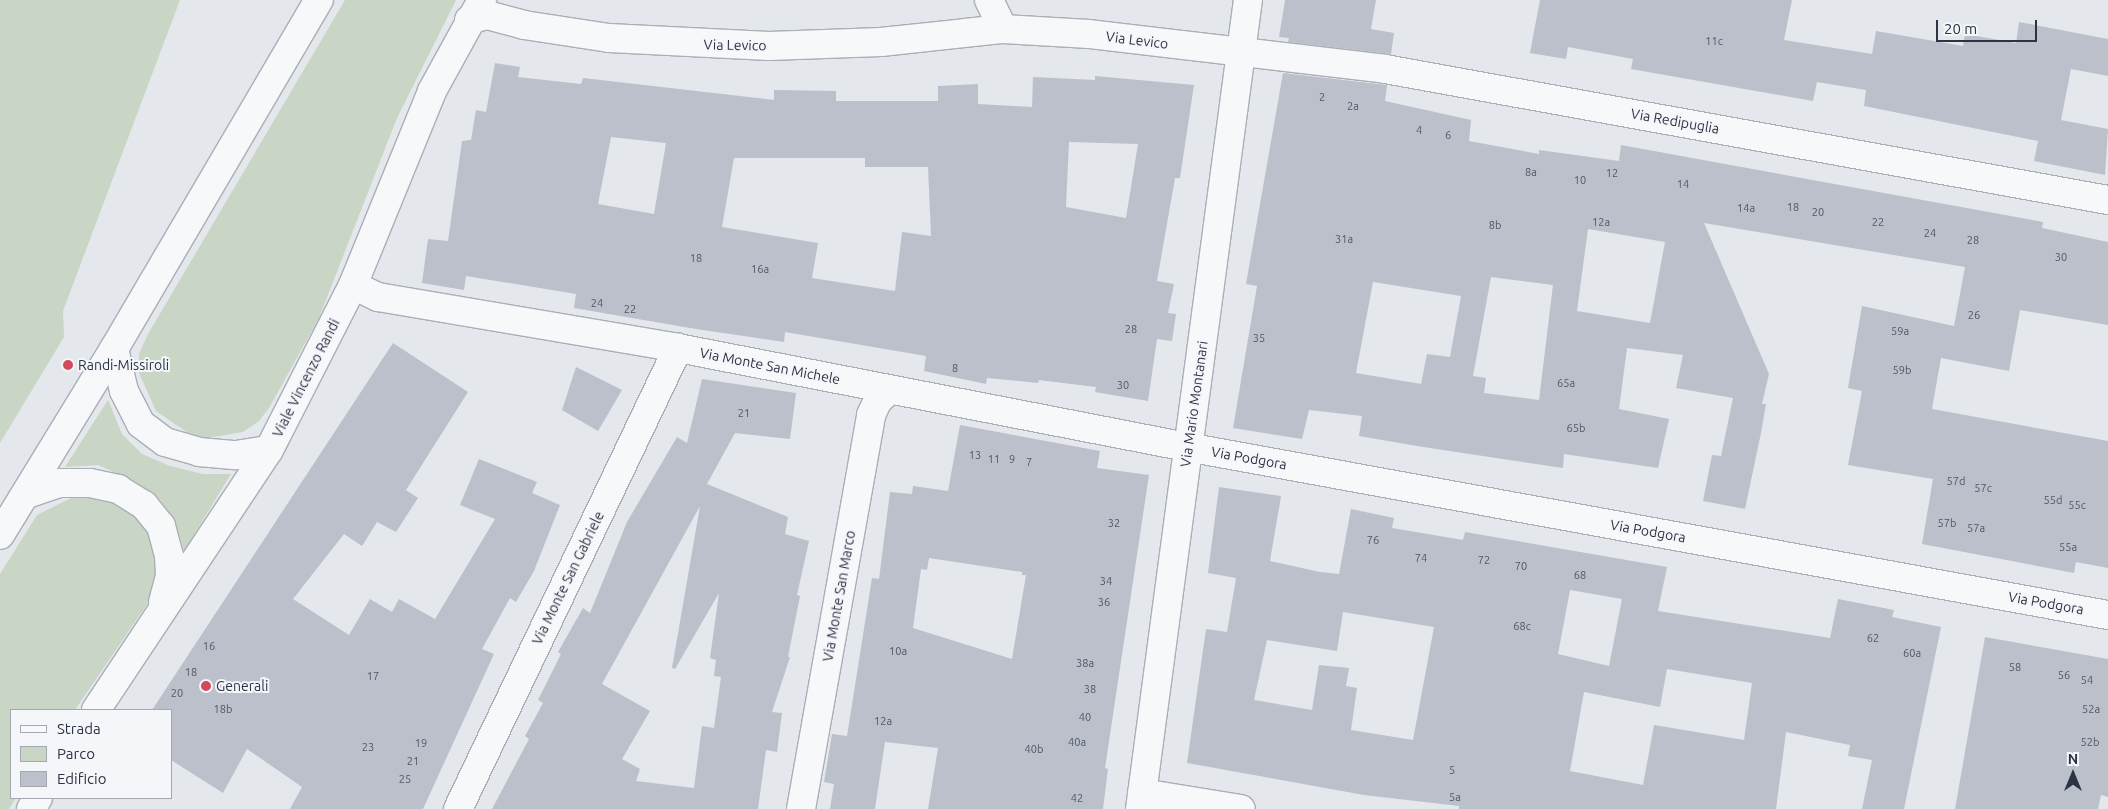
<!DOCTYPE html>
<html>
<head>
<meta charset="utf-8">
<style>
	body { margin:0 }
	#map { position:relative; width:2108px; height:809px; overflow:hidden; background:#e4e7ec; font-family:Ubuntu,sans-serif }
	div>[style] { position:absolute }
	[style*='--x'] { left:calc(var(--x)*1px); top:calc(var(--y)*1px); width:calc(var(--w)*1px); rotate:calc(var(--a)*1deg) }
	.green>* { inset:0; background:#c9d6c5 }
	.building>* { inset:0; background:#bbc0ca }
	.roads { filter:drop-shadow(1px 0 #a9aeb7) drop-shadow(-1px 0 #a9aeb7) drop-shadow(0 1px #a9aeb7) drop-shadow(0 -1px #a9aeb7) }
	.minor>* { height:28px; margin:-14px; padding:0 14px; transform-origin:14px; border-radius:14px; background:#f7f8fa }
	.tertiary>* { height:28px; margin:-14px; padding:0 14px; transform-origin:14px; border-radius:14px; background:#f7f8fa }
	.dots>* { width:14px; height:14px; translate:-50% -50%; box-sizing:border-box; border:2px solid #f4f6f9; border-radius:50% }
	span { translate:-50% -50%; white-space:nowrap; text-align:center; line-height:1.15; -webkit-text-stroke:4px #f4f6f9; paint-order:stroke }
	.number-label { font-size:11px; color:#4f5766 }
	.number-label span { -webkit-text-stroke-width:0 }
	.street-label { font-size:14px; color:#2b3445 }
	.poi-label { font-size:14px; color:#2b3445 }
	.left { translate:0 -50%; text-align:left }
	.legend { position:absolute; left:10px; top:709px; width:162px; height:90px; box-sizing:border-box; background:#f4f6f9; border:1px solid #a4a8b1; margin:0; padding:6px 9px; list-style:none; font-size:15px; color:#2b3445 }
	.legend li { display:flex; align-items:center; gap:10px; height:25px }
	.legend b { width:25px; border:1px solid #a4a8b1 }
	.north { position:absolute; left:2048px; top:749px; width:50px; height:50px; -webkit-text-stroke:4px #f4f6f9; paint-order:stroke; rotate:0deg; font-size:14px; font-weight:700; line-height:20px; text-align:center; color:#2b3445 }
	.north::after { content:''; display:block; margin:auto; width:18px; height:22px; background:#2b3445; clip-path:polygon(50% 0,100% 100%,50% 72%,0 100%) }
	.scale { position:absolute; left:1936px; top:20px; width:101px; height:22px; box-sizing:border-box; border:2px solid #2b3445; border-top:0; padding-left:6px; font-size:15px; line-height:18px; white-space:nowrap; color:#2b3445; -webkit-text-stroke:4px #f4f6f9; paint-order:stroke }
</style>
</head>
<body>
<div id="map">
	<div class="green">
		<div style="clip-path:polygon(0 0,180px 0,63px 311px,64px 337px,0 443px)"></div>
		<div style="clip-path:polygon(345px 0,456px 0,397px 118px,319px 318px,269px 408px,259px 421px,243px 432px,207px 438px,188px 433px,156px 411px,139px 373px,139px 354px,148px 334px)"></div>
		<div style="clip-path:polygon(108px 400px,122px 434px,142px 454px,170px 466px,203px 474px,231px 474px,184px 551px,174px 518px,160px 500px,136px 482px,98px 465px,65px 467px)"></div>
		<div style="clip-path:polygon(102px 497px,142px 519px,156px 542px,154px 594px,75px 710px,11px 710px,11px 798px,16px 798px,9px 809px,0 809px,0 574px,37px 515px,71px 498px)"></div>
	</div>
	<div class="building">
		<div style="clip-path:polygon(1285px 0,1376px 0,1371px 29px,1394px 33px,1391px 54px,1288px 42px,1289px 38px,1279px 37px)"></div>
		<div style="clip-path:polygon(1540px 0,1792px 0,1784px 40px,1872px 54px,1876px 31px,1963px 46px,1965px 34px,2016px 43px,2019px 22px,2108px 39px,2108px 76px,2071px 69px,2061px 120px,2108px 129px,2105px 175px,2034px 161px,2038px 141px,1864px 106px,1866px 90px,1817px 82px,1813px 101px,1631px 69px,1633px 59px,1568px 47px,1566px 59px,1530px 53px)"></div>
		<div style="clip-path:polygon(evenodd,495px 63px,520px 67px,518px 77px,581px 84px,583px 78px,774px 100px,774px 90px,836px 91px,836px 101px,938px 101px,938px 86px,978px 84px,978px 104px,1032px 107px,1033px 77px,1095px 80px,1095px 76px,1194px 85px,1180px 178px,1175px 178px,1157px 281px,1174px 284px,1168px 313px,1176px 314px,1172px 341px,1157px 339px,1148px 401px,1095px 392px,1096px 387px,1039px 380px,1038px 383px,987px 378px,986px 384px,924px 371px,926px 356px,785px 332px,784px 342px,696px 329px,574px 308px,576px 294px,466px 276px,464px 290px,422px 283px,428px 239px,448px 241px,462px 141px,471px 140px,476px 110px,486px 112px,495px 63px,611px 137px,666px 143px,654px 214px,598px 204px,611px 137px,495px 63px,1069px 142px,1138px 144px,1126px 218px,1066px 207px,1069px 142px,495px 63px,734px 158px,865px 158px,865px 167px,928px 167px,931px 236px,902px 232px,895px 291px,812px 278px,818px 243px,722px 227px,734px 158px)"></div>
		<div style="clip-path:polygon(evenodd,1283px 73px,1387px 85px,1385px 101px,1471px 120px,1469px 141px,1539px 154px,1539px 150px,1619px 161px,1621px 145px,2043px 222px,2042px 228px,2108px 242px,2108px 325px,2020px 310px,2009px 371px,1941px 358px,1932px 409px,2108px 441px,2108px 568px,2076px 562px,2074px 573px,1922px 544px,1933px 479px,1848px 465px,1862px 391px,1848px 388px,1862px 306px,1954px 326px,1965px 267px,1704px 223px,1769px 374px,1762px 404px,1766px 404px,1761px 433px,1745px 509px,1703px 501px,1712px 455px,1721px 456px,1733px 398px,1676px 388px,1683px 355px,1627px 348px,1619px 409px,1669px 419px,1658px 468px,1564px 454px,1563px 468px,1423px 447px,1359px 436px,1362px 416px,1309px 410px,1302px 439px,1233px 428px,1257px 286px,1246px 284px,1283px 73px,1588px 229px,1665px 242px,1650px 323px,1577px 311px,1588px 229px,1283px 73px,1491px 277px,1553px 285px,1539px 400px,1484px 393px,1486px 378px,1473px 376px,1491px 277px,1283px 73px,1373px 282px,1461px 296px,1450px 357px,1427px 354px,1421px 384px,1356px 373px,1373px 282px)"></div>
		<div style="clip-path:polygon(393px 343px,468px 392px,406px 490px,418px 498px,396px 532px,377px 522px,362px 546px,344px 534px,293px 599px,349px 635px,370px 599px,392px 612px,399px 599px,435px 619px,495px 519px,460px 505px,479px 459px,537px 482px,532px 493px,560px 505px,534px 571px,516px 602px,510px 598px,482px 649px,494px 654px,423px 809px,290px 809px,302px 787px,247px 749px,223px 793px,171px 760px,171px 710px,152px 710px)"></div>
		<div style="clip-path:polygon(576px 367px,622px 390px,598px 431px,562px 410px)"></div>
		<div style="clip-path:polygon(evenodd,702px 379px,796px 393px,790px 439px,735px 433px,707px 484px,788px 517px,785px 534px,809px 541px,797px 595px,800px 596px,788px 657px,790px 657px,772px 712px,782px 713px,777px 752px,766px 750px,758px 809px,492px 809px,529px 739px,525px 736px,543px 703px,538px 700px,561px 654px,558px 652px,583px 608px,590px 613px,627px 522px,677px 437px,687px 443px,702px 379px,700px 506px,672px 668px,675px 669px,719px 593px,710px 658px,716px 660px,714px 676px,721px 677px,714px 728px,702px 726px,694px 788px,636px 781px,640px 769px,622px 759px,650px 711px,602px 684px,700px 506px)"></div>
		<div style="clip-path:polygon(evenodd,960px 425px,1100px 451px,1097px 468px,1149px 475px,1105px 768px,1108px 769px,1103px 809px,928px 809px,938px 748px,885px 742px,875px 809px,830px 809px,834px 784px,824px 782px,832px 734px,847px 736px,872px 578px,879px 579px,890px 492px,912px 494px,913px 486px,948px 491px,960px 425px,929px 558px,1022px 572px,1022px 575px,1026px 575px,1012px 659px,913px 628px,921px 569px,927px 570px,929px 558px)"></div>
		<div style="clip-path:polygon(evenodd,1219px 487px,1281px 496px,1270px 561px,1320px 572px,1339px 574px,1351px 509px,1394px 518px,1392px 528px,1463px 540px,1465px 532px,1667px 567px,1658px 611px,1830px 638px,1838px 599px,1894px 610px,1892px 617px,1941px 627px,1904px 809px,1862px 809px,1872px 760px,1848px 756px,1850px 745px,1786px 732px,1776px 809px,1459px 809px,1459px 806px,1364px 795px,1187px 763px,1206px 629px,1227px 632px,1236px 578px,1208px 573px,1219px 487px,1570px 590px,1622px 599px,1609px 666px,1558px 654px,1570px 590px,1219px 487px,1343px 612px,1434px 627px,1413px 740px,1351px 730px,1357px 688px,1346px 686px,1349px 668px,1319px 665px,1312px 710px,1254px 700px,1267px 640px,1337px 651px,1343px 612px,1219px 487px,1667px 669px,1752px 683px,1744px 740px,1654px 725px,1643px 785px,1570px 771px,1584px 692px,1660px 707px,1667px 669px)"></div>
		<div style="clip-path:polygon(1985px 637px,2108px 659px,2108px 797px,2101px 795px,2098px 809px,1955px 809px)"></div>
	</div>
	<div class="roads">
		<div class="minor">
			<div style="--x:989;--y:0;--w:32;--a:64"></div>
			<div style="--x:469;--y:20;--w:19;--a:-16"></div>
			<div style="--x:487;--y:15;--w:38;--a:15"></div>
			<div style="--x:524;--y:25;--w:86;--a:8.7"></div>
			<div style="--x:609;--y:38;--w:160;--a:2.9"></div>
			<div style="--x:769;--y:46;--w:112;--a:-2"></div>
			<div style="--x:881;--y:42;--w:123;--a:-6.1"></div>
			<div style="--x:1003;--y:29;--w:86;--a:3.3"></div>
			<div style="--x:1089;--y:34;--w:298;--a:6.7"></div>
			<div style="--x:1385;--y:69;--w:735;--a:10.27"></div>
			<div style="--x:353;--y:285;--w:28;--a:26"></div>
			<div style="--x:378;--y:297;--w:304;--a:9.6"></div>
			<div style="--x:678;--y:348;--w:519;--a:11.01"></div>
			<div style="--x:1187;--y:447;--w:936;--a:10.34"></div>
			<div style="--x:1142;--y:793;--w:100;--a:9.2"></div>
			<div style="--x:458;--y:809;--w:511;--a:-64.49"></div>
			<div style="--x:801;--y:809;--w:400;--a:-79.9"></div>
			<div style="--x:871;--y:415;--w:17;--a:-65"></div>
			<div style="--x:878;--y:400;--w:16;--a:-40"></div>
			<div style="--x:1140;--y:809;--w:816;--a:-82.4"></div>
		</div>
		<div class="tertiary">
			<div style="--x:114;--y:349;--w:43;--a:76.6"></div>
			<div style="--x:124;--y:391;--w:37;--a:63"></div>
			<div style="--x:141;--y:424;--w:30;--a:37"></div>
			<div style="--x:165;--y:442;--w:35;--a:16"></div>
			<div style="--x:199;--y:452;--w:37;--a:5"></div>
			<div style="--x:236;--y:455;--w:33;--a:-9"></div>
			<div style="--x:27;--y:494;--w:34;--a:-19"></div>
			<div style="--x:59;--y:483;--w:31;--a:0"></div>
			<div style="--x:90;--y:483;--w:29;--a:12"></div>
			<div style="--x:118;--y:489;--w:31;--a:32"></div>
			<div style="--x:144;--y:505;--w:27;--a:51"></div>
			<div style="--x:161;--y:526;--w:31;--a:75"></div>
			<div style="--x:169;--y:556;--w:20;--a:87"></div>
			<div style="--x:170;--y:576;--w:27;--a:105"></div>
			<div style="--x:0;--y:535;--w:218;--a:-58.5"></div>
			<div style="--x:114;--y:349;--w:405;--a:-59.6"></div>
			<div style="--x:96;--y:710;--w:312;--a:-56.4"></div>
			<div style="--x:269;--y:450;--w:185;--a:-63"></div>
			<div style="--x:353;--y:285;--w:209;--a:-67.8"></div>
			<div style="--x:432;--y:91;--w:104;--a:-61.2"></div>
			<div style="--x:31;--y:809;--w:13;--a:-58"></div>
		</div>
	</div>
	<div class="dots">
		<div style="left:68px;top:365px;background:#d1495b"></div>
		<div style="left:206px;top:686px;background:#d1495b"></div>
	</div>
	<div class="number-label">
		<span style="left:1714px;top:41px">11c</span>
		<span style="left:1322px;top:97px">2</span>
		<span style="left:1353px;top:106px">2a</span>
		<span style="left:1419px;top:130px">4</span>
		<span style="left:1448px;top:135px">6</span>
		<span style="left:1531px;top:172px">8a</span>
		<span style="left:1612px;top:173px">12</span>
		<span style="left:1580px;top:180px">10</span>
		<span style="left:1683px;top:184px">14</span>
		<span style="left:1793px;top:207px">18</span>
		<span style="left:1746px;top:208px">14a</span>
		<span style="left:1818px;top:212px">20</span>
		<span style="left:1601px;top:222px">12a</span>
		<span style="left:1878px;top:222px">22</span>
		<span style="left:1495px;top:225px">8b</span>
		<span style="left:1930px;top:233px">24</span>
		<span style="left:1344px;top:239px">31a</span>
		<span style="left:1973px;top:240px">28</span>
		<span style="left:2061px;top:257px">30</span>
		<span style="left:696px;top:258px">18</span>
		<span style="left:760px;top:269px">16a</span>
		<span style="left:597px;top:303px">24</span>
		<span style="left:630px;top:309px">22</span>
		<span style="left:1974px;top:315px">26</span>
		<span style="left:1131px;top:329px">28</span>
		<span style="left:1900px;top:331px">59a</span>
		<span style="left:1259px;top:338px">35</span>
		<span style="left:955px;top:368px">8</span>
		<span style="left:1902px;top:370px">59b</span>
		<span style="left:1566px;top:383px">65a</span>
		<span style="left:1123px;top:385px">30</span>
		<span style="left:744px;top:413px">21</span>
		<span style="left:1576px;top:428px">65b</span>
		<span style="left:975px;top:455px">13</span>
		<span style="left:994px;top:459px">11</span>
		<span style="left:1012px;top:459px">9</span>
		<span style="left:1029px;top:462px">7</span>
		<span style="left:1956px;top:481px">57d</span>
		<span style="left:1983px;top:488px">57c</span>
		<span style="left:2053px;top:500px">55d</span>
		<span style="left:2077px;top:505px">55c</span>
		<span style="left:1114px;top:523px">32</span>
		<span style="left:1947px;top:523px">57b</span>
		<span style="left:1976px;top:528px">57a</span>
		<span style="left:1373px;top:540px">76</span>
		<span style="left:2068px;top:547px">55a</span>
		<span style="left:1421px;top:558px">74</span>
		<span style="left:1484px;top:560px">72</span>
		<span style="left:1521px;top:566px">70</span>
		<span style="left:1580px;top:575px">68</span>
		<span style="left:1106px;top:581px">34</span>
		<span style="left:1104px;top:602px">36</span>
		<span style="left:1522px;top:626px">68c</span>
		<span style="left:1873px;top:638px">62</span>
		<span style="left:209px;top:646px">16</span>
		<span style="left:898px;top:651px">10a</span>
		<span style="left:1912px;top:653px">60a</span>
		<span style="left:1085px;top:663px">38a</span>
		<span style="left:2015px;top:667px">58</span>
		<span style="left:191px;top:672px">18</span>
		<span style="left:2064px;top:675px">56</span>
		<span style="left:373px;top:676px">17</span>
		<span style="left:2087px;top:680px">54</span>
		<span style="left:1090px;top:689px">38</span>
		<span style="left:177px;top:693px">20</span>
		<span style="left:223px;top:709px">18b</span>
		<span style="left:2091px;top:709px">52a</span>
		<span style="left:1085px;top:717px">40</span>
		<span style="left:883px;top:721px">12a</span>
		<span style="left:1077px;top:742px">40a</span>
		<span style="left:2090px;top:742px">52b</span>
		<span style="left:421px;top:743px">19</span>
		<span style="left:368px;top:747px">23</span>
		<span style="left:1034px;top:749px">40b</span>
		<span style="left:413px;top:761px">21</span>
		<span style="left:1452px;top:770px">5</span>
		<span style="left:405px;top:779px">25</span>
		<span style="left:1455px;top:797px">5a</span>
		<span style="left:1077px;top:798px">42</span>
	</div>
	<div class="street-label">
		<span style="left:1137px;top:40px;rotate:7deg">Via Levico</span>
		<span style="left:735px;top:45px;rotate:1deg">Via Levico</span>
		<span style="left:1675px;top:121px;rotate:10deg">Via Redipuglia</span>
		<span style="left:770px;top:366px;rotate:11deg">Via Monte San Michele</span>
		<span style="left:306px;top:378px;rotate:-63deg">Viale Vincenzo Randi</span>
		<span style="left:1194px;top:404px;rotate:-82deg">Via Mario Montanari</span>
		<span style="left:1249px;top:458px;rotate:10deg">Via Podgora</span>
		<span style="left:1648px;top:531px;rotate:10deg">Via Podgora</span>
		<span style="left:568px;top:578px;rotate:-64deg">Via Monte San Gabriele</span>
		<span style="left:839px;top:596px;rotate:-80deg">Via Monte San Marco</span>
		<span style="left:2046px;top:603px;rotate:10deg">Via Podgora</span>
	</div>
	<div class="poi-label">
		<span class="left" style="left:78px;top:365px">Randi-Missiroli</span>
		<span class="left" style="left:216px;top:686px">Generali</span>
	</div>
	<ul class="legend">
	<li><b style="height:6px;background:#f7f8fa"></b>Strada</li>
	<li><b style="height:14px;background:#c9d6c5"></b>Parco</li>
	<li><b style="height:14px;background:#bbc0ca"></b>Edificio</li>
	</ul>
	<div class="north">N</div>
	<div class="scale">20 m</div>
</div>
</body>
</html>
